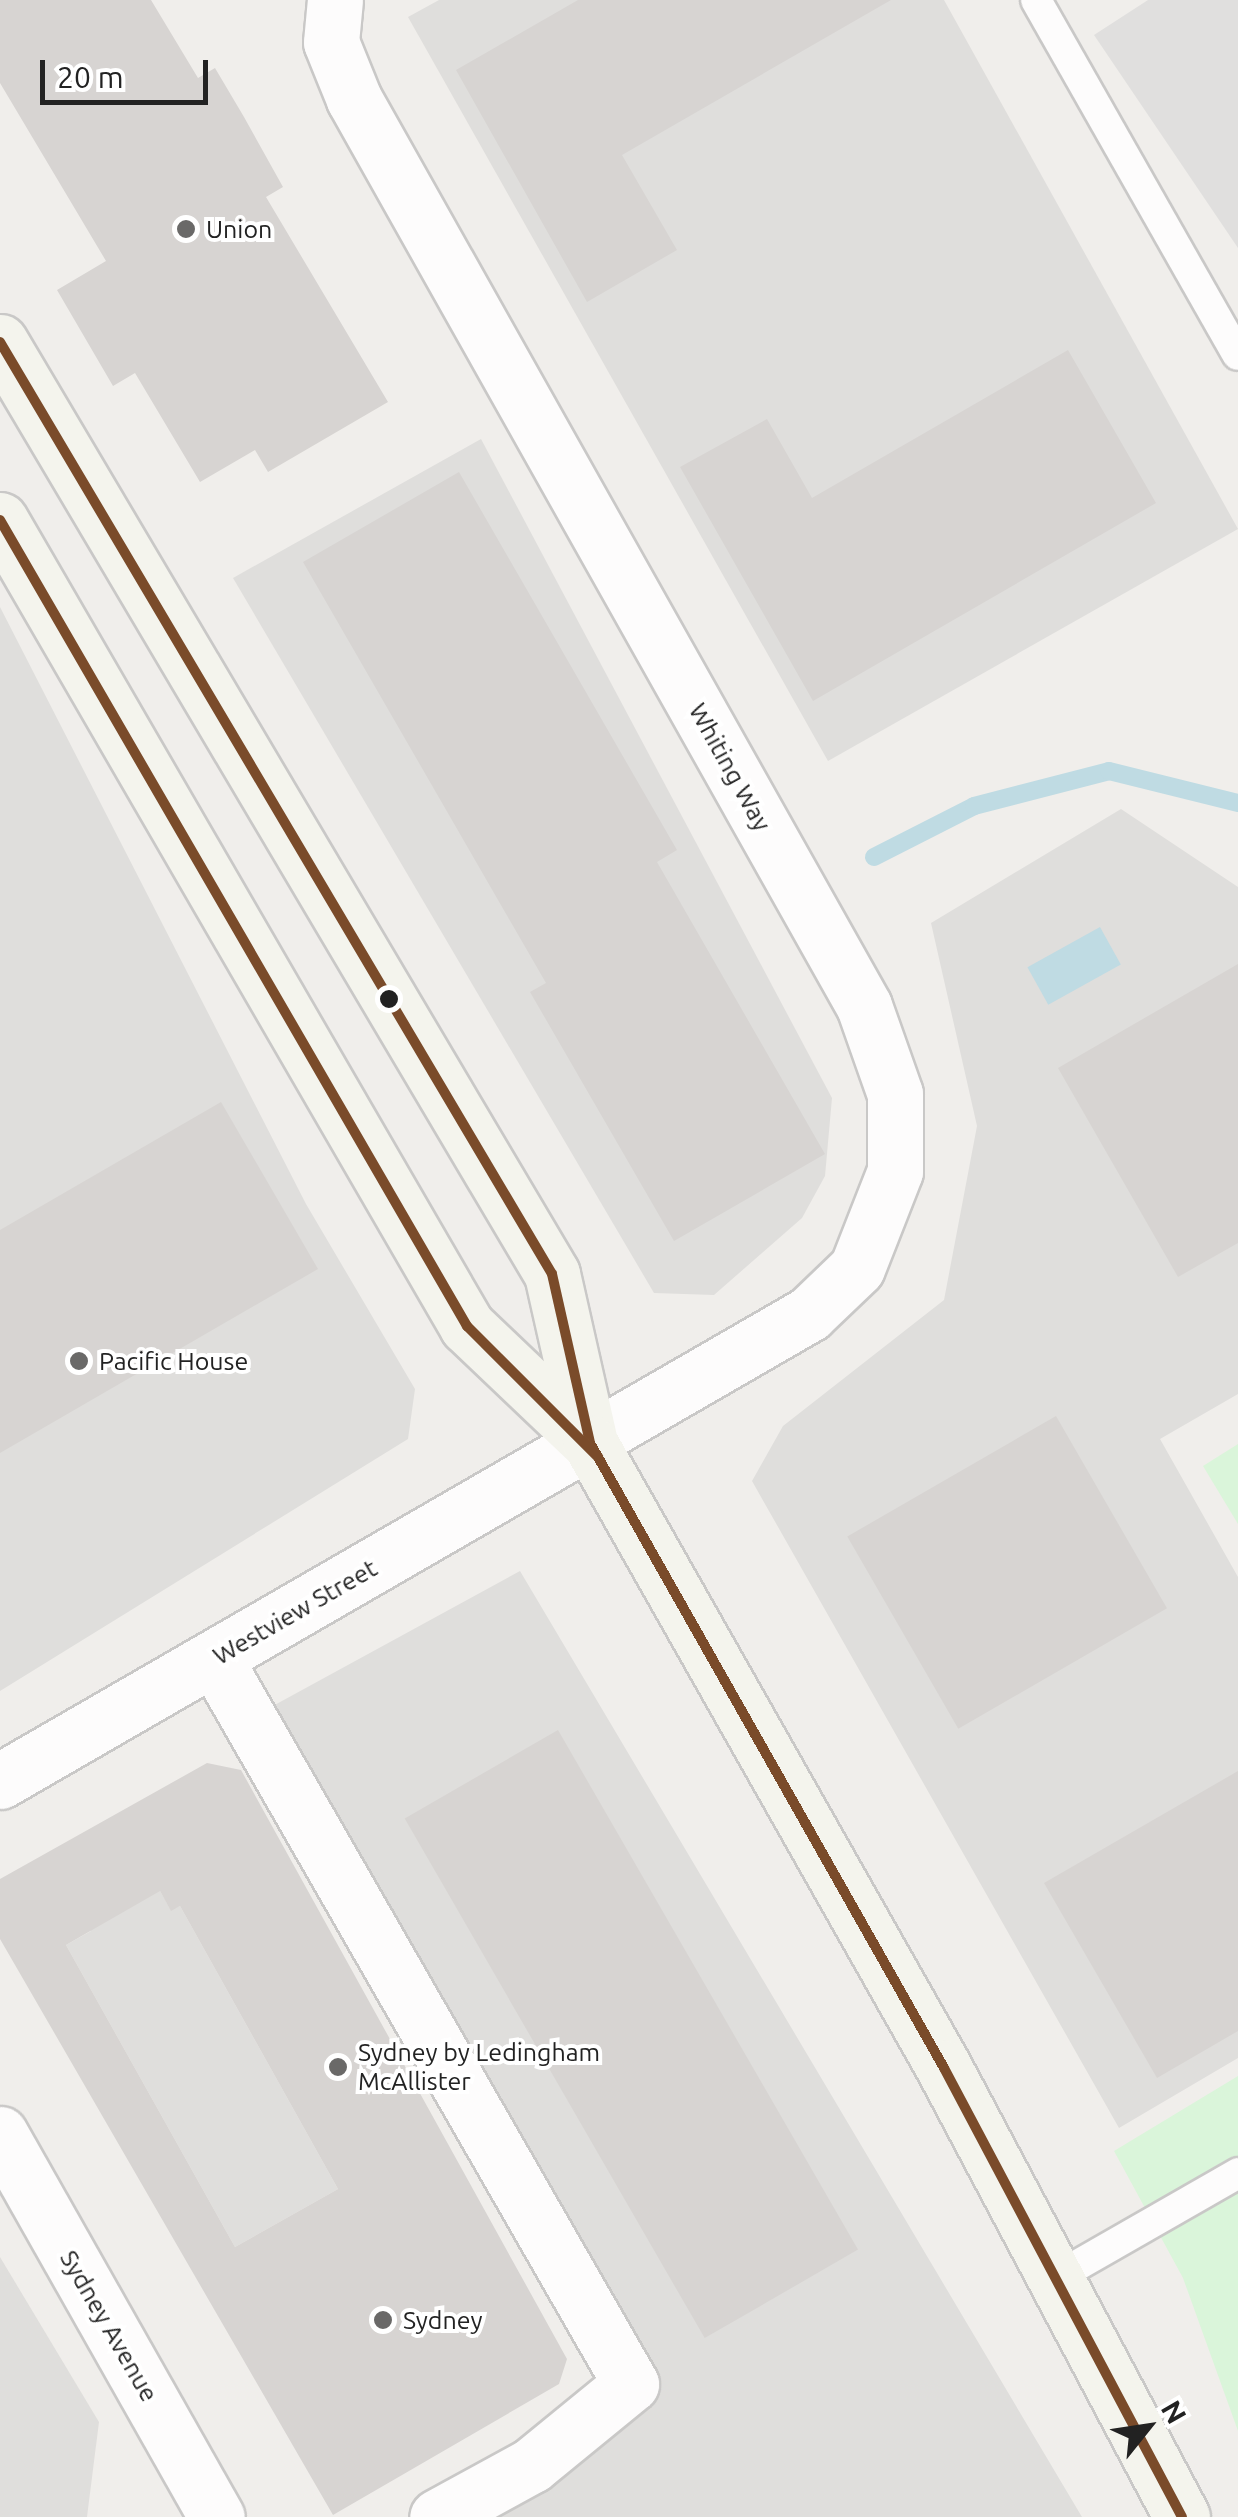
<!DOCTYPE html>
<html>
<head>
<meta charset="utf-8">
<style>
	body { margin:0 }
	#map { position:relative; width:1238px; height:2517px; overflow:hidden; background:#f0eeeb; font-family:Ubuntu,sans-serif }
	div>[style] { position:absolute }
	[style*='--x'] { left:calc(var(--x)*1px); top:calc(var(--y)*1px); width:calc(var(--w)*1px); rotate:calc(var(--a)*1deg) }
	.residential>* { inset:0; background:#dfdedc }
	.park>* { inset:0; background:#daf5da }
	.parking>* { inset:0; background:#e0dfde }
	.water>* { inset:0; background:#bfdbe3; transform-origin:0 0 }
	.stream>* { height:18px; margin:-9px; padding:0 9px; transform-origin:9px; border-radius:9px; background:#bfdbe3 }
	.building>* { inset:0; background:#d7d4d2; transform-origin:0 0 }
	.roads { filter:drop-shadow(2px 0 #c9c8c7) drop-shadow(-2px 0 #c9c8c7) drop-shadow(0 2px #c9c8c7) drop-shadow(0 -2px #c9c8c7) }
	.service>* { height:30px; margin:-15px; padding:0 15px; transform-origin:15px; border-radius:15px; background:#fdfcfc }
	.minor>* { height:55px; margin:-27.5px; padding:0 27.5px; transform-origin:27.5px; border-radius:27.5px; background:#fdfcfc }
	.tertiary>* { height:55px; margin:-27.5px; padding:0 27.5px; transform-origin:27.5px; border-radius:27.5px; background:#fdfcfc }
	.secondary>* { height:55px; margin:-27.5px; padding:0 27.5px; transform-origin:27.5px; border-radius:27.5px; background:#f4f4ed }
	.bus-1>* { height:10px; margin:-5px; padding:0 5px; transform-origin:5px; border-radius:5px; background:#7a4b2a }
	.dots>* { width:28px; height:28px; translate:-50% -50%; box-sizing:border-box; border:5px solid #fff; border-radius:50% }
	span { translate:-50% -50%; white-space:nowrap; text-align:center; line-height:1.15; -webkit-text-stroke:8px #fff; paint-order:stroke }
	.poi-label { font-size:25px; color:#222 }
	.left { translate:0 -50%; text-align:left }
	.street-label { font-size:25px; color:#222 }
	.north { position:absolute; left:1098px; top:2377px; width:100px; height:100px; -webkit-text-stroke:8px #fff; paint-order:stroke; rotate:60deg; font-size:28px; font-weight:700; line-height:40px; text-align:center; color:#222 }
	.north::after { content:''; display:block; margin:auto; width:35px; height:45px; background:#222; clip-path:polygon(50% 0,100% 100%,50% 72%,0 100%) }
	.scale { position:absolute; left:40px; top:60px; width:168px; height:45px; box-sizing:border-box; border:5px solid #222; border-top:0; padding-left:12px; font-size:30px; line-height:35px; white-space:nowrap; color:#222; -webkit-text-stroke:8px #fff; paint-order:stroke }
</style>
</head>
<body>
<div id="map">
	<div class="residential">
		<div style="clip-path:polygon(439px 0,944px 0,1238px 529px,828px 761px,408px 17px)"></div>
		<div style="clip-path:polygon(481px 439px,832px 1098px,825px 1176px,802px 1218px,714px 1295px,654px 1293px,233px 578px)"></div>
		<div style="clip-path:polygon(0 607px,306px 1204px,415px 1389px,408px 1439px,0 1691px)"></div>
		<div style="clip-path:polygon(1121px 809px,1238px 887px,1238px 1394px,1160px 1439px,1238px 1577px,1238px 2058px,1119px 2128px,752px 1481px,783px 1426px,944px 1300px,977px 1126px,931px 923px)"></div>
		<div style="clip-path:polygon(520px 1571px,1082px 2517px,487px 2517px,616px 2435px,631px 2384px,251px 1718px)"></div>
		<div style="clip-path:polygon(146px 1867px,171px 1910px,180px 1906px,338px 2189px,235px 2247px,66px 1945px,91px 1931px,76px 1906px)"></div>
		<div style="clip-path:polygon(0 2257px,99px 2422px,87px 2517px,0 2517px)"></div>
	</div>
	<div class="park">
		<div style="clip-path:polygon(1238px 1444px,1238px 1524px,1203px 1466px)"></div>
		<div style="clip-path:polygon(1238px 2076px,1238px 2431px,1183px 2278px,1114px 2151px)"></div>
	</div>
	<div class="parking">
		<div style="clip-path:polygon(1148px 0,1238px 0,1238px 248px,1094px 35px)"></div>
	</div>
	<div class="water">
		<div style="left:1100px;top:927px;width:43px;height:83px;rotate:61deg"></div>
	</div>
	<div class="stream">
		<div style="--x:874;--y:857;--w:112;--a:-27"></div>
		<div style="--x:974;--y:806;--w:139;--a:-14.5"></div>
		<div style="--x:1109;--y:771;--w:133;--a:13.9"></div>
	</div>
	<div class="building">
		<div style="clip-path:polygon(0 0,151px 0,198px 78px,215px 68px,244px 117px,283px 187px,266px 197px,388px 402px,268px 472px,255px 450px,200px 482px,135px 373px,113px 386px,57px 290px,106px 261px,0 83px)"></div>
		<div style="clip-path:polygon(578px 0,891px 0,622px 155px,677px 250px,587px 302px,456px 70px)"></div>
		<div style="clip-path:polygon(1068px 350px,1156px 503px,813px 701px,680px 467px,767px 419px,812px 498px)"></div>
		<div style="clip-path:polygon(459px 472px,677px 850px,657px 862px,825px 1154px,674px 1241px,530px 992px,546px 983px,303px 562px)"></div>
		<div style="clip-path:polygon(1238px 964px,1238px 1243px,1178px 1277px,1058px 1068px)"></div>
		<div style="clip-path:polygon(221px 1102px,318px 1269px,0 1453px,0 1230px)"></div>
		<div style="left:1056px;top:1416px;width:222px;height:241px;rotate:60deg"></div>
		<div style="left:558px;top:1730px;width:600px;height:177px;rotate:60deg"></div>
		<div style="clip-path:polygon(evenodd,207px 1763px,241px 1770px,567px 2359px,559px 2384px,333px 2515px,0 1939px,0 1879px,207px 1763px,160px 1891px,171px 1911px,180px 1906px,338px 2189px,235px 2247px,66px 1945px,160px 1891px)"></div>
		<div style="clip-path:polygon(1238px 1771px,1238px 2031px,1157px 2078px,1044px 1883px)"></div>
	</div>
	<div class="roads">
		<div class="service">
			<div style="--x:1036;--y:0;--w:408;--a:60.4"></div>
			<div style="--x:1055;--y:2278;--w:211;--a:-29.8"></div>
		</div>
		<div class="minor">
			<div style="--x:214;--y:1658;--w:837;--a:60.13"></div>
			<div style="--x:631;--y:2384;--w:128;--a:140.7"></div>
			<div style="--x:532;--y:2465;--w:108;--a:151.3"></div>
			<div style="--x:0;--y:2134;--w:440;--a:60.5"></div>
		</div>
		<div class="tertiary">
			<div style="--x:0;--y:1781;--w:934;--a:-30"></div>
			<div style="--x:809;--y:1314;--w:66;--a:-43.8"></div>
			<div style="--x:857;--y:1268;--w:104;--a:-68.6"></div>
			<div style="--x:895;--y:1171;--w:77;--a:-90"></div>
			<div style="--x:895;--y:1094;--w:93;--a:-109.4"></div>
			<div style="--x:864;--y:1006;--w:1041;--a:-119.35"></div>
			<div style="--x:354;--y:99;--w:61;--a:-112"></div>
			<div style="--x:331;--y:42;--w:42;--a:-84.6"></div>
		</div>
		<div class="secondary">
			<div style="--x:0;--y:342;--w:1083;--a:59.36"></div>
			<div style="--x:552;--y:1274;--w:173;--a:77.3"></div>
			<div style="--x:0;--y:520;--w:932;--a:59.91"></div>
			<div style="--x:467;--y:1326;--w:170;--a:43.6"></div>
			<div style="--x:590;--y:1443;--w:718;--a:60.47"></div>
			<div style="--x:944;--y:2068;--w:508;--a:62.07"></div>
		</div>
	</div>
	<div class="bus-1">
		<div style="--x:0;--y:342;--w:1083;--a:59.36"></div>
		<div style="--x:552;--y:1274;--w:173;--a:77.3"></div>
		<div style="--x:590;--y:1443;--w:718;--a:60.47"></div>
		<div style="--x:944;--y:2068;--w:508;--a:62.07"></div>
		<div style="--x:0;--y:520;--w:932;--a:59.91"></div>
		<div style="--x:467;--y:1326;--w:185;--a:45"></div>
	</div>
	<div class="dots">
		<div style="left:186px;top:229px;background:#6a6968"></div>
		<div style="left:389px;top:999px;background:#222"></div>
		<div style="left:79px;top:1361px;background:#6a6968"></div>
		<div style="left:338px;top:2067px;background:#6a6968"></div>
		<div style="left:383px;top:2320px;background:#6a6968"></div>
	</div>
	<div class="poi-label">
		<span class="left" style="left:206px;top:229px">Union</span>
		<span class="left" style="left:99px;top:1361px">Pacific House</span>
		<span class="left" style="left:358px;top:2067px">Sydney by Ledingham<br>McAllister</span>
		<span class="left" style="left:403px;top:2320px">Sydney</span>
	</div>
	<div class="street-label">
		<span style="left:730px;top:767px;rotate:61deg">Whiting Way</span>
		<span style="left:295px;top:1612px;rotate:-30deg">Westview Street</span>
		<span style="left:109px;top:2326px;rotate:60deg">Sydney Avenue</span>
	</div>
	<div class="north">N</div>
	<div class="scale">20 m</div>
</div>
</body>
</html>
